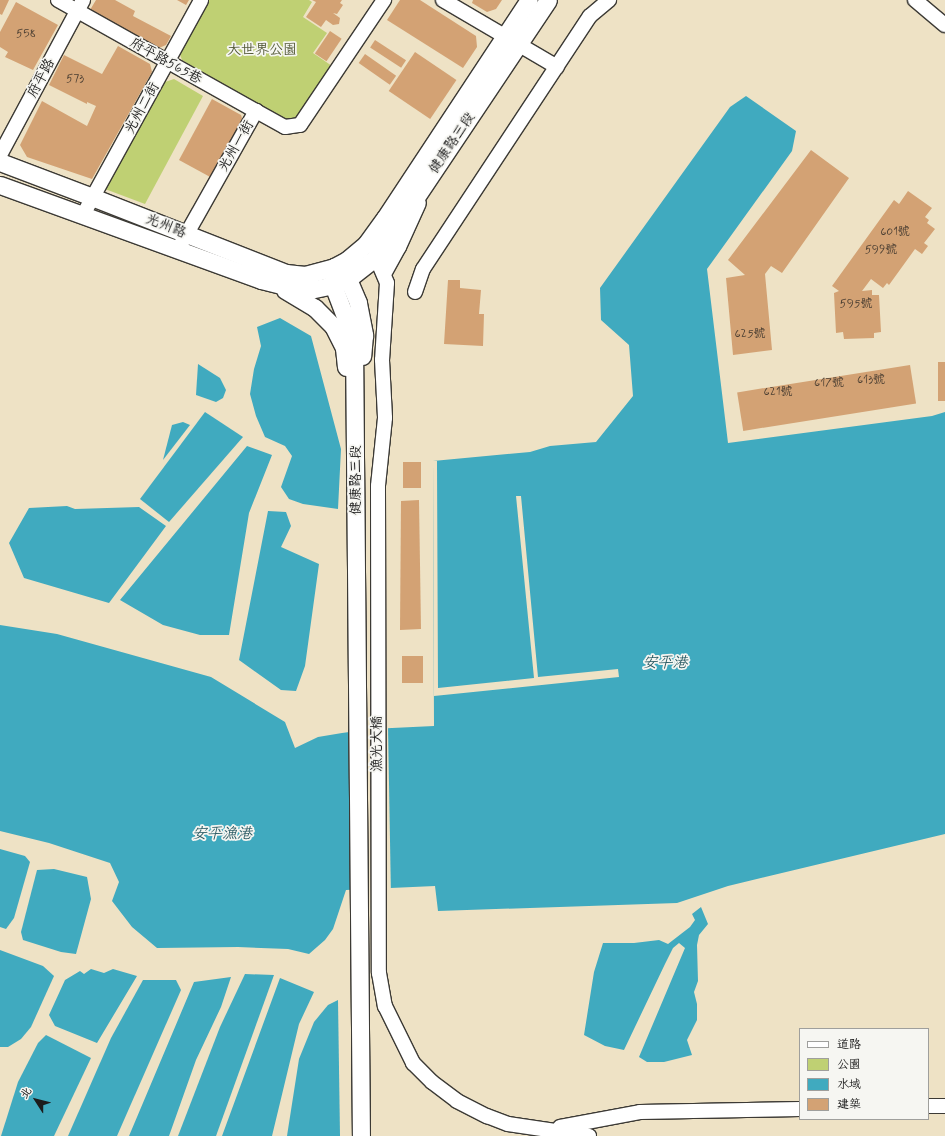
<!DOCTYPE html>
<html>
<head>
<meta charset="utf-8">
<style>
	body { margin:0 }
	#map { position:relative; width:945px; height:1136px; overflow:hidden; background:#eee2c5; font-family:Mynerve,"LXGW WenKai TC",sans-serif }
	div>[style] { position:absolute }
	[style*='--x'] { left:calc(var(--x)*1px); top:calc(var(--y)*1px); width:calc(var(--w)*1px); rotate:calc(var(--a)*1deg) }
	.green>* { inset:0; background:#bfd073 }
	.water>* { inset:0; background:#40aabf }
	.pier>* { inset:0; background:#eee2c5; transform-origin:0 0 }
	.building>* { inset:0; background:#d3a274; transform-origin:0 0 }
	.roads { filter:drop-shadow(1px 0 #3c3a35) drop-shadow(-1px 0 #3c3a35) drop-shadow(0 1px #3c3a35) drop-shadow(0 -1px #3c3a35) }
	.minor>* { height:14px; margin:-7px; padding:0 7px; transform-origin:7px; border-radius:7px; background:#fff }
	.tertiary>* { height:17px; margin:-8.5px; padding:0 8.5px; transform-origin:8.5px; border-radius:8.5px; background:#fff }
	span { translate:-50% -50%; white-space:nowrap; text-align:center; line-height:1.15; -webkit-text-stroke:3.5px #f6f6f2; paint-order:stroke }
	.number-label { font-size:12px; color:#4a3e32 }
	.number-label span { -webkit-text-stroke-width:0 }
	.park-label { font-size:14px; color:#555b3a }
	.street-label { font-size:14px; color:#1c1c1c }
	.water-label { font-size:15px; color:#2c5c65; font-style:italic }
	.legend { position:absolute; left:799px; top:1028px; width:130px; height:92px; box-sizing:border-box; background:#f6f6f2; border:1px solid #9f9f9c; margin:0; padding:5px 7px; list-style:none; font-size:12px; color:#1c1c1c }
	.legend li { display:flex; align-items:center; gap:8px; height:20px }
	.legend b { width:20px; border:1px solid #9f9f9c }
	.north { position:absolute; left:16px; top:1080px; width:40px; height:40px; -webkit-text-stroke:3px #f6f6f2; paint-order:stroke; rotate:306deg; font-size:11px; font-weight:700; line-height:16px; text-align:center; color:#1c1c1c }
	.north::after { content:''; display:block; margin:auto; width:14px; height:18px; background:#1c1c1c; clip-path:polygon(50% 0,100% 100%,50% 72%,0 100%) }
</style>
</head>
<body>
<div id="map">
	<div class="green">
		<div style="clip-path:polygon(207px 0,309px 0,312px 2px,303px 17px,327px 33px,313px 53px,332px 66px,296px 120px,287px 123px,182px 60px,179px 52px)"></div>
		<div style="clip-path:polygon(174px 79px,203px 96px,145px 204px,105px 189px,165px 82px)"></div>
	</div>
	<div class="water">
		<div style="clip-path:polygon(746px 96px,796px 131px,792px 151px,707px 269px,728px 443px,932px 416px,945px 412px,945px 834px,728px 886px,677px 903px,438px 911px,435px 886px,346px 890px,333px 929px,325px 940px,309px 954px,288px 949px,238px 947px,157px 948px,132px 927px,112px 901px,119px 882px,110px 863px,49px 843px,0 831px,0 625px,57px 634px,211px 677px,285px 722px,295px 748px,318px 737px,342px 733px,371px 729px,434px 726px,433px 461px,530px 452px,550px 446px,596px 442px,633px 396px,629px 345px,601px 320px,600px 288px,730px 107px)"></div>
		<div style="clip-path:polygon(280px 318px,311px 336px,341px 449px,338px 509px,303px 504px,289px 499px,281px 487px,292px 456px,285px 446px,265px 437px,256px 416px,250px 394px,254px 369px,261px 346px,257px 327px)"></div>
		<div style="clip-path:polygon(198px 364px,220px 378px,226px 390px,223px 398px,216px 402px,196px 395px)"></div>
		<div style="clip-path:polygon(205px 412px,243px 437px,169px 522px,140px 499px)"></div>
		<div style="clip-path:polygon(183px 422px,190px 425px,163px 460px,172px 425px)"></div>
		<div style="clip-path:polygon(247px 446px,272px 455px,249px 513px,229px 635px,200px 635px,163px 625px,120px 600px)"></div>
		<div style="clip-path:polygon(67px 506px,75px 509px,139px 507px,166px 526px,109px 603px,24px 578px,9px 543px,29px 508px)"></div>
		<div style="clip-path:polygon(268px 511px,286px 512px,291px 526px,281px 547px,319px 564px,305px 666px,296px 691px,281px 690px,239px 660px)"></div>
		<div style="clip-path:polygon(0 849px,25px 856px,30px 862px,14px 918px,6px 929px,0 927px)"></div>
		<div style="clip-path:polygon(54px 869px,87px 877px,91px 899px,76px 954px,61px 952px,23px 940px,21px 932px,37px 870px)"></div>
		<div style="clip-path:polygon(701px 907px,708px 924px,699px 935px,697px 945px,698px 981px,694px 992px,697px 1004px,697px 1020px,687px 1040px,692px 1055px,664px 1062px,647px 1062px,639px 1057px,685px 948px,679px 943px,673px 948px,665px 964px,624px 1050px,605px 1046px,584px 1035px,594px 972px,603px 943px,634px 943px,659px 940px,668px 944px,690px 927px,695px 920px,692px 914px)"></div>
		<div style="clip-path:polygon(0 950px,43px 966px,54px 976px,31px 1027px,21px 1039px,8px 1047px,0 1047px)"></div>
		<div style="clip-path:polygon(91px 969px,104px 973px,113px 969px,137px 976px,97px 1043px,55px 1026px,49px 1015px,65px 980px,80px 971px,84px 974px)"></div>
		<div style="clip-path:polygon(245px 974px,274px 975px,216px 1136px,178px 1136px,220px 1027px)"></div>
		<div style="clip-path:polygon(231px 977px,221px 1007px,196px 1060px,169px 1136px,129px 1136px,194px 982px)"></div>
		<div style="clip-path:polygon(280px 978px,314px 992px,299px 1024px,272px 1136px,222px 1136px)"></div>
		<div style="clip-path:polygon(143px 980px,176px 980px,181px 990px,117px 1136px,68px 1136px,111px 1038px)"></div>
		<div style="clip-path:polygon(338px 1000px,340px 1136px,287px 1136px,299px 1059px,314px 1022px,328px 1005px)"></div>
		<div style="clip-path:polygon(46px 1035px,91px 1058px,54px 1136px,1px 1136px,18px 1082px,38px 1043px)"></div>
	</div>
	<div class="pier">
		<div style="clip-path:polygon(433px 461px,437px 461px,438px 688px,534px 678px,516px 496px,521px 496px,538px 677px,618px 669px,619px 677px,434px 696px)"></div>
		<div style="left:388px;top:726px;width:163px;height:39px;rotate:89deg"></div>
	</div>
	<div class="building">
		<div style="clip-path:polygon(0 0,9px 0,2px 15px,0 14px)"></div>
		<div style="clip-path:polygon(96px 0,115px 0,135px 11px,133px 16px,171px 36px,166px 45px,159px 48px,90px 10px)"></div>
		<div style="clip-path:polygon(177px 0,189px 0,186px 5px)"></div>
		<div style="clip-path:polygon(312px 0,342px 0,340px 3px,343px 5px,337px 14px,333px 13px,340px 18px,339px 24px,333px 25px,326px 20px,321px 27px,306px 17px,316px 2px)"></div>
		<div style="clip-path:polygon(400px 0,420px 0,476px 36px,477px 47px,463px 68px,387px 20px)"></div>
		<div style="clip-path:polygon(473px 0,502px 0,496px 9px,487px 12px,472px 3px)"></div>
		<div style="clip-path:polygon(16px 2px,58px 25px,33px 70px,5px 57px,8px 52px,0 47px,0 32px)"></div>
		<div style="left:330px;top:31px;width:14px;height:27px;rotate:34deg"></div>
		<div style="left:375px;top:40px;width:37px;height:9px;rotate:33deg"></div>
		<div style="clip-path:polygon(118px 46px,150px 64px,152px 72px,92px 179px,27px 157px,20px 145px,42px 101px,87px 126px,96px 106px,87px 102px,87px 104px,49px 85px,64px 55px,102px 74px)"></div>
		<div style="left:415px;top:52px;width:50px;height:47px;rotate:34deg"></div>
		<div style="left:365px;top:54px;width:38px;height:11px;rotate:35deg"></div>
		<div style="clip-path:polygon(212px 99px,241px 115px,243px 122px,212px 178px,179px 160px)"></div>
		<div style="clip-path:polygon(811px 150px,849px 178px,782px 273px,771px 266px,765px 274px,772px 350px,733px 355px,726px 278px,745px 275px,728px 260px)"></div>
		<div style="clip-path:polygon(908px 191px,932px 208px,925px 217px,929px 220px,927px 223px,935px 229px,924px 243px,928px 246px,922px 254px,915px 249px,889px 285px,887px 283px,883px 288px,871px 279px,862px 291px,872px 290px,872px 295px,879px 295px,881px 332px,874px 333px,874px 338px,844px 339px,843px 332px,836px 333px,834px 293px,839px 291px,832px 286px,894px 200px,899px 204px)"></div>
		<div style="clip-path:polygon(448px 280px,460px 280px,460px 288px,481px 290px,479px 314px,484px 314px,483px 346px,444px 344px)"></div>
		<div style="left:945px;top:362px;width:39px;height:7px;rotate:90deg"></div>
		<div style="left:910px;top:365px;width:39px;height:175px;rotate:81deg"></div>
		<div style="left:403px;top:462px;width:18px;height:26px"></div>
		<div style="clip-path:polygon(419px 500px,421px 629px,400px 630px,401px 501px)"></div>
		<div style="left:402px;top:656px;width:21px;height:27px"></div>
	</div>
	<div class="roads">
		<div class="minor">
			<div style="--x:58;--y:0;--w:227;--a:29.3"></div>
			<div style="--x:443;--y:0;--w:132;--a:30.4"></div>
			<div style="--x:915;--y:0;--w:39;--a:40"></div>
			<div style="--x:0;--y:155;--w:176;--a:-61.8"></div>
			<div style="--x:83;--y:215;--w:245;--a:-61.2"></div>
			<div style="--x:181;--y:244;--w:153;--a:-60.6"></div>
			<div style="--x:256;--y:111;--w:33;--a:29"></div>
			<div style="--x:285;--y:127;--w:15;--a:-8"></div>
			<div style="--x:300;--y:125;--w:151;--a:-56.1"></div>
			<div style="--x:376;--y:257;--w:28;--a:67"></div>
			<div style="--x:387;--y:283;--w:77;--a:93.7"></div>
			<div style="--x:382;--y:360;--w:58;--a:87"></div>
			<div style="--x:385;--y:418;--w:68;--a:95.9"></div>
			<div style="--x:378;--y:486;--w:487;--a:89.9"></div>
			<div style="--x:379;--y:973;--w:34;--a:80"></div>
			<div style="--x:385;--y:1006;--w:64;--a:63.8"></div>
			<div style="--x:413;--y:1063;--w:27;--a:45"></div>
			<div style="--x:432;--y:1082;--w:31;--a:37"></div>
			<div style="--x:457;--y:1101;--w:34;--a:27"></div>
			<div style="--x:487;--y:1116;--w:22;--a:21"></div>
			<div style="--x:508;--y:1124;--w:82;--a:8.4"></div>
			<div style="--x:384;--y:274;--w:31;--a:-61"></div>
			<div style="--x:399;--y:247;--w:48;--a:-65.6"></div>
			<div style="--x:415;--y:292;--w:24;--a:-71"></div>
			<div style="--x:423;--y:269;--w:303;--a:-56.6"></div>
			<div style="--x:590;--y:16;--w:25;--a:-40"></div>
			<div style="--x:928;--y:1106;--w:17;--a:0"></div>
			<div style="--x:560;--y:1127;--w:81;--a:-10.6"></div>
			<div style="--x:640;--y:1112;--w:160;--a:-1.1"></div>
		</div>
		<div class="tertiary">
			<div style="--x:0;--y:162;--w:98;--a:20.8"></div>
			<div style="--x:92;--y:197;--w:208;--a:21.4"></div>
			<div style="--x:286;--y:273;--w:19;--a:6"></div>
			<div style="--x:305;--y:275;--w:30;--a:-15"></div>
			<div style="--x:334;--y:267;--w:15;--a:-28"></div>
			<div style="--x:347;--y:260;--w:25;--a:-40"></div>
			<div style="--x:366;--y:244;--w:32;--a:-54"></div>
			<div style="--x:385;--y:218;--w:261;--a:-56.6"></div>
			<div style="--x:0;--y:185;--w:278;--a:20"></div>
			<div style="--x:261;--y:280;--w:32;--a:14"></div>
			<div style="--x:292;--y:288;--w:18;--a:6"></div>
			<div style="--x:310;--y:290;--w:24;--a:-12"></div>
			<div style="--x:333;--y:285;--w:16;--a:-22"></div>
			<div style="--x:348;--y:279;--w:36;--a:-38"></div>
			<div style="--x:376;--y:257;--w:309;--a:-56.2"></div>
			<div style="--x:334;--y:267;--w:18;--a:93"></div>
			<div style="--x:333;--y:285;--w:59;--a:69.1"></div>
			<div style="--x:354;--y:340;--w:796;--a:89.5"></div>
			<div style="--x:340;--y:273;--w:10;--a:37"></div>
			<div style="--x:348;--y:279;--w:26;--a:67"></div>
			<div style="--x:358;--y:303;--w:33;--a:79"></div>
			<div style="--x:364;--y:335;--w:21;--a:95"></div>
			<div style="--x:285;--y:290;--w:35;--a:31"></div>
			<div style="--x:315;--y:308;--w:25;--a:45"></div>
			<div style="--x:333;--y:326;--w:25;--a:63"></div>
			<div style="--x:344;--y:348;--w:19;--a:84"></div>
		</div>
	</div>
	<div class="number-label">
		<span style="left:26px;top:35px">558</span>
		<span style="left:75px;top:80px">573</span>
		<span style="left:895px;top:233px">601號</span>
		<span style="left:881px;top:251px">599號</span>
		<span style="left:856px;top:305px">595號</span>
		<span style="left:750px;top:335px">625號</span>
		<span style="left:871px;top:381px">613號</span>
		<span style="left:829px;top:384px">617號</span>
		<span style="left:778px;top:393px">621號</span>
	</div>
	<div class="park-label">
		<span style="left:262px;top:50px">大世界公園</span>
	</div>
	<div class="street-label">
		<span style="left:166px;top:61px;rotate:29deg">府平路565巷</span>
		<span style="left:41px;top:78px;rotate:-62deg">府平路</span>
		<span style="left:142px;top:108px;rotate:-61deg">光州二街</span>
		<span style="left:452px;top:143px;rotate:-56deg">健康路三段</span>
		<span style="left:236px;top:146px;rotate:-60deg">光州一街</span>
		<span style="left:166px;top:226px;rotate:22deg">光州路</span>
		<span style="left:356px;top:480px;rotate:-90deg">健康路三段</span>
		<span style="left:377px;top:744px;rotate:-90deg">漁光大橋</span>
	</div>
	<div class="water-label">
		<span style="left:665px;top:664px">安平港</span>
		<span style="left:222px;top:835px">安平漁港</span>
	</div>
	<ul class="legend">
	<li><b style="height:5px;background:#fff"></b>道路</li>
	<li><b style="height:11px;background:#bfd073"></b>公園</li>
	<li><b style="height:11px;background:#40aabf"></b>水域</li>
	<li><b style="height:11px;background:#d3a274"></b>建築</li>
	</ul>
	<div class="north">北</div>
</div>
</body>
</html>
